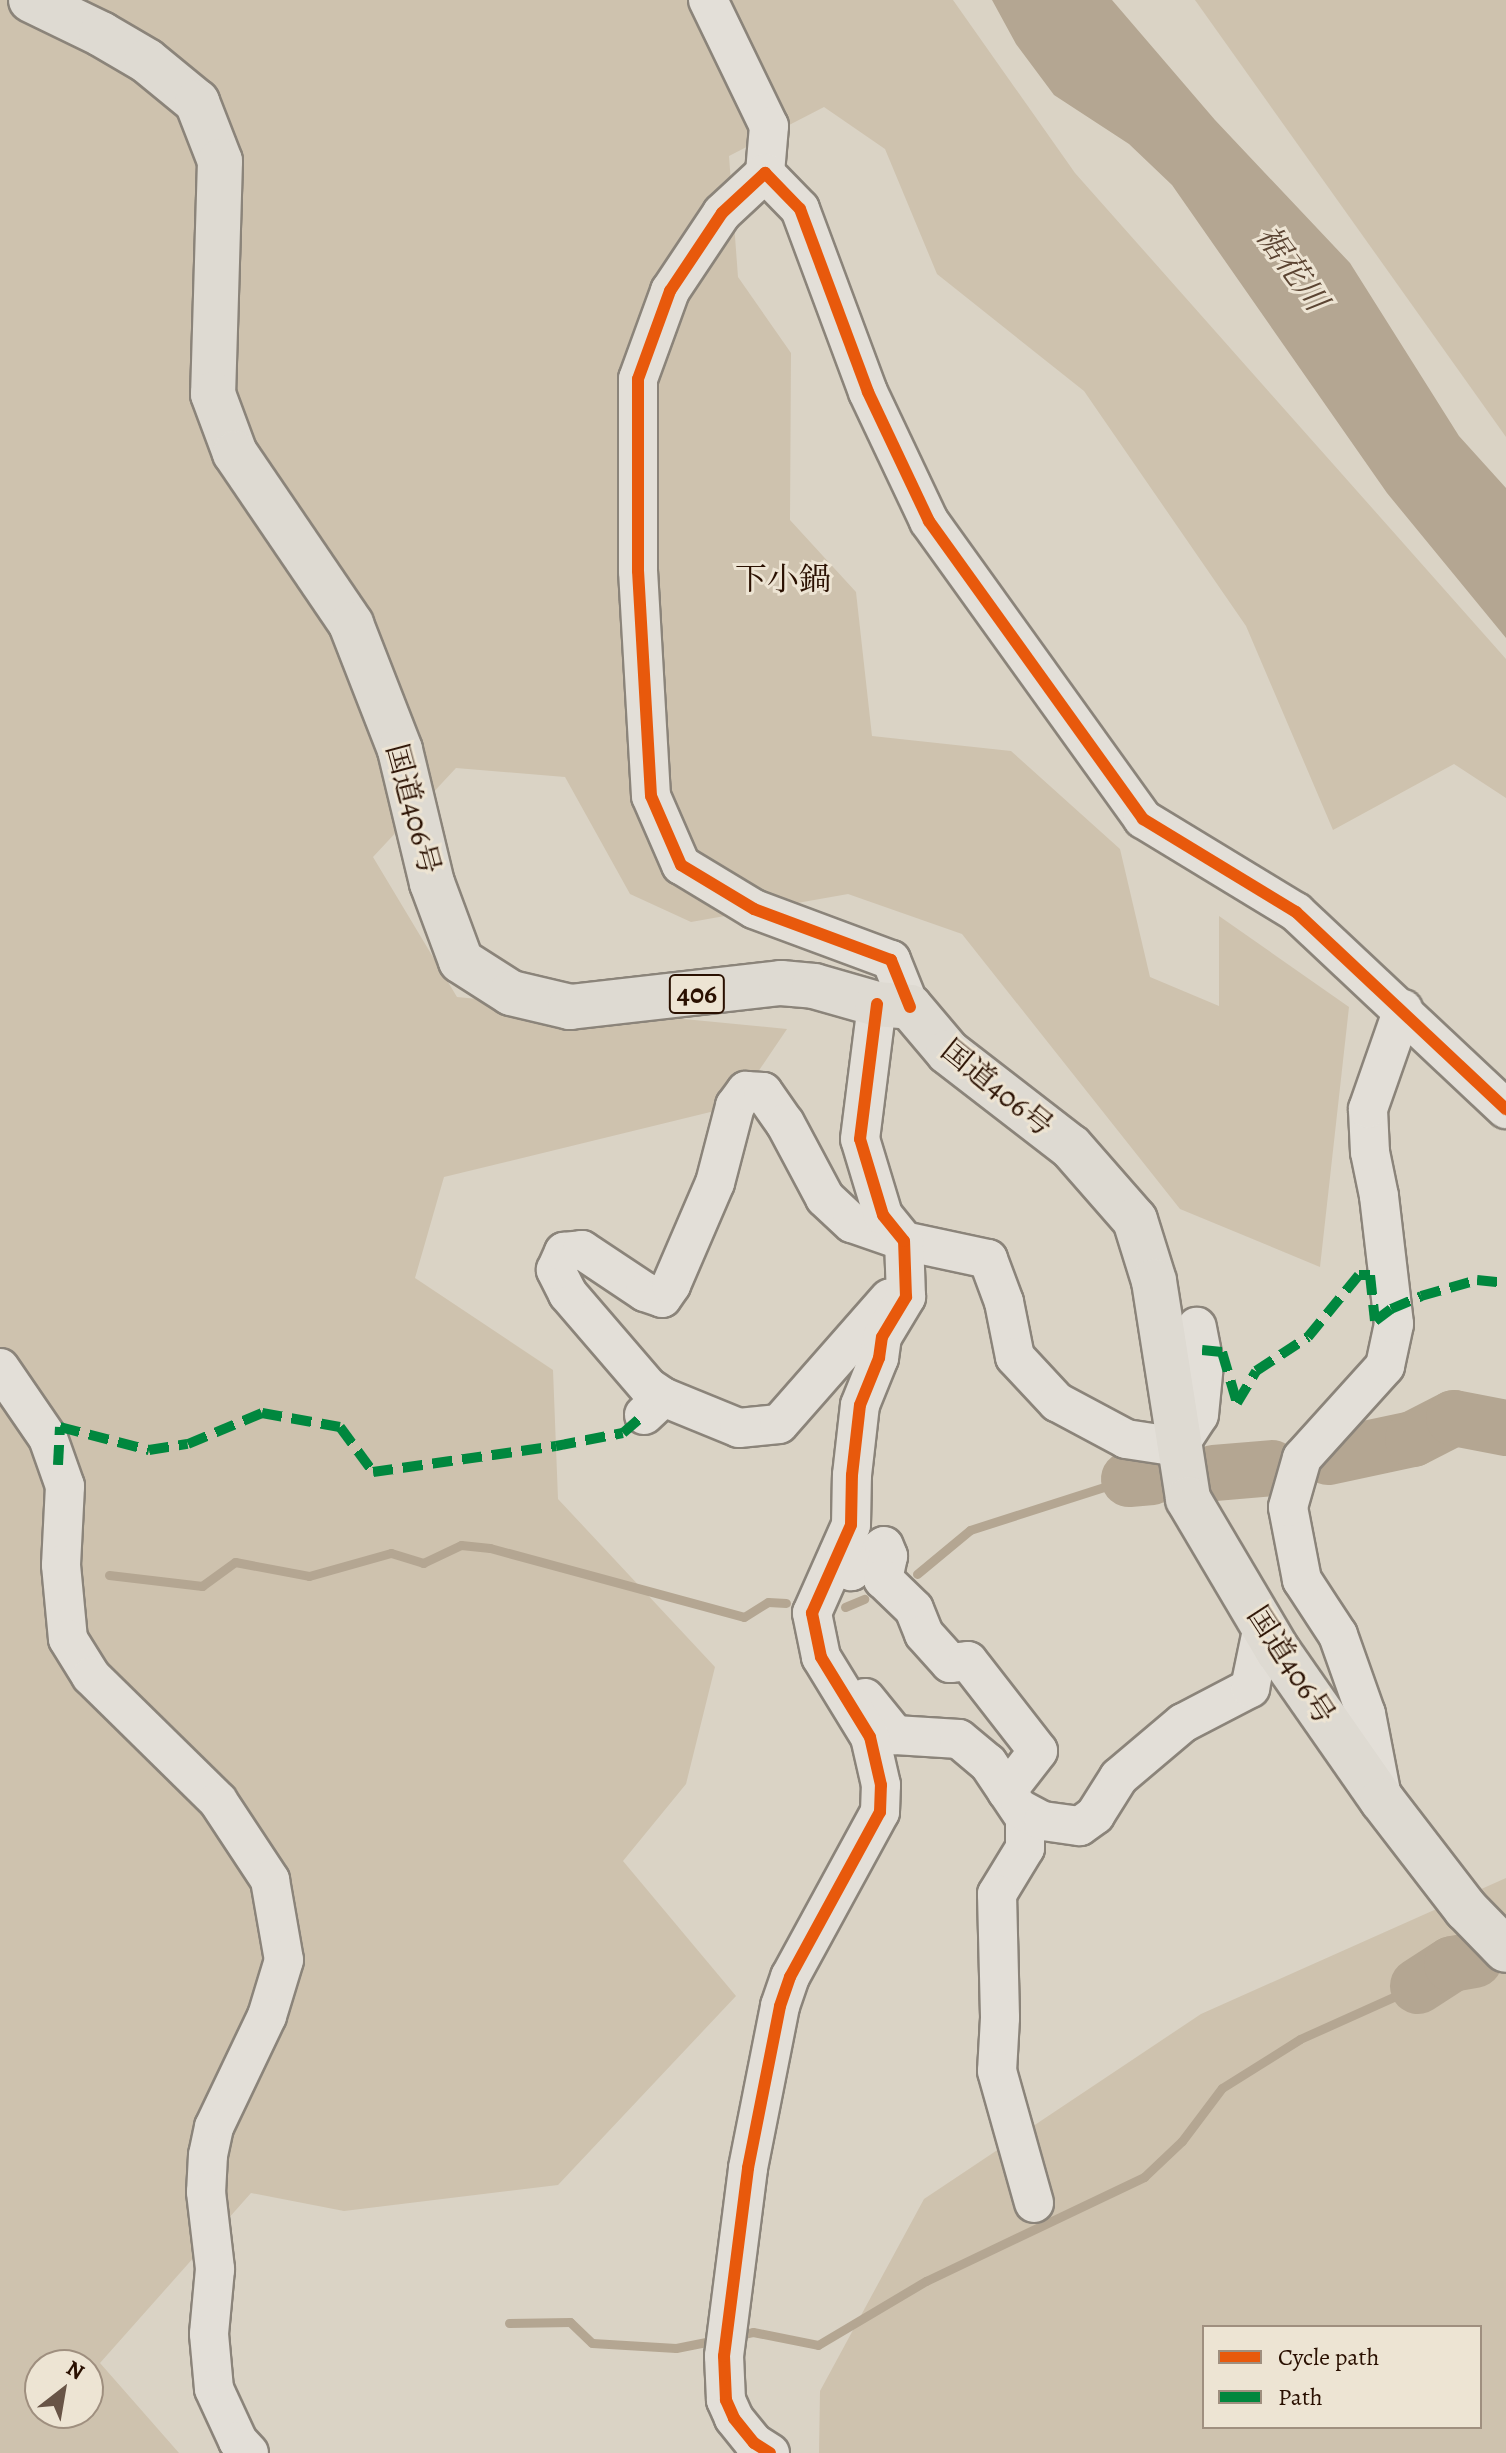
<!DOCTYPE html>
<html>
<head>
<meta charset="utf-8">
<style>
	body { margin:0 }
	#map { position:relative; width:1506px; height:2453px; overflow:hidden; background:#dad3c5; font-family:Alegreya,"Noto Serif JP",serif }
	div>[style] { position:absolute }
	[style*='--x'] { left:calc(var(--x)*1px); top:calc(var(--y)*1px); width:calc(var(--w)*1px); rotate:calc(var(--a)*1deg) }
	.green>* { inset:0; background:#cec2ae }
	.water>* { inset:0; background:#b4a692 }
	.stream>* { height:9px; margin:-4.5px; padding:0 4.5px; transform-origin:4.5px; border-radius:4.5px; background:#b4a692 }
	.river>* { height:56px; margin:-28px; padding:0 28px; transform-origin:28px; border-radius:28px; background:#b4a692 }
	.roads { filter:drop-shadow(2px 0 #8b847a) drop-shadow(-2px 0 #8b847a) drop-shadow(0 2px #8b847a) drop-shadow(0 -2px #8b847a) }
	.street>* { height:38px; margin:-19px; padding:0 19px; transform-origin:19px; border-radius:19px; background:#e3dfd8 }
	.highway>* { height:44px; margin:-22px; padding:0 22px; transform-origin:22px; border-radius:22px; background:#dedad2 }
	.quiet>* { height:10px; margin-top:-5px; transform-origin:0; background:repeating-linear-gradient(90deg,#00873e 0 20px,transparent 0 30px) }
	.cycleway>* { height:12px; margin:-6px; padding:0 6px; transform-origin:6px; border-radius:6px; background:#e8590c }
	span { translate:-50% -50%; white-space:nowrap; text-align:center; line-height:1.15; -webkit-text-stroke:6px #ede4d3; paint-order:stroke }
	.shield-label span { padding:2px 6px; background:#ede4d3; border:2px solid; border-radius:6px; -webkit-text-stroke-width:0 }
	.shield-label { font-size:28px; color:#2a1001; font-weight:700 }
	.street-label { font-size:30px; color:#2a1001 }
	.water-label { font-size:32px; color:#5b4432; font-style:italic }
	.neighbourhood-label { font-size:32px; color:#2a1001 }
	.legend { position:absolute; left:1202px; top:2325px; width:280px; height:104px; box-sizing:border-box; background:#ede4d3; border:2px solid #9f8f7f; margin:0; padding:10px 14px; list-style:none; font-size:24px; color:#2a1001 }
	.legend li { display:flex; align-items:center; gap:16px; height:40px }
	.legend b { width:40px; border:2px solid #9f8f7f }
	.north { position:absolute; left:24px; top:2349px; width:80px; height:80px; box-sizing:border-box; background:#ede4d3; border:2px solid #9f8f7f; border-radius:50%; rotate:31deg; font-size:22px; font-weight:700; line-height:32px; text-align:center; color:#2a1001 }
	.north::after { content:''; display:block; margin:auto; width:28px; height:36px; background:#685446; clip-path:polygon(50% 0,100% 100%,50% 72%,0 100%) }
</style>
</head>
<body>
<div id="map">
	<div class="green">
		<div style="clip-path:polygon(evenodd,0 0,953px 0,1075px 173px,1506px 659px,1506px 798px,1454px 764px,1333px 830px,1246px 626px,1084px 391px,937px 274px,885px 149px,824px 107px,729px 156px,738px 277px,791px 353px,790px 520px,856px 592px,872px 736px,1011px 751px,1120px 849px,1150px 977px,1219px 1006px,1219px 916px,1349px 1007px,1320px 1267px,1180px 1209px,962px 934px,848px 894px,691px 922px,630px 894px,565px 777px,456px 768px,373px 857px,457px 997px,787px 1029px,735px 1106px,444px 1177px,415px 1278px,553px 1370px,558px 1499px,715px 1667px,686px 1784px,623px 1861px,736px 1996px,558px 2185px,344px 2211px,251px 2193px,100px 2363px,179px 2453px,0 2453px,0 0,40px 2365px,88px 2365px,88px 2413px,40px 2413px,40px 2365px)"></div>
		<div style="clip-path:polygon(1195px 0,1506px 0,1506px 437px)"></div>
		<div style="clip-path:polygon(evenodd,1506px 1878px,1506px 2453px,819px 2453px,820px 2391px,924px 2199px,1201px 2014px,1506px 1878px,1204px 2327px,1480px 2327px,1480px 2427px,1204px 2427px,1204px 2327px)"></div>
	</div>
	<div class="water">
		<div style="clip-path:polygon(992px 0,1112px 0,1215px 120px,1350px 263px,1459px 436px,1506px 488px,1506px 638px,1387px 493px,1172px 185px,1129px 144px,1054px 95px,1016px 44px)"></div>
	</div>
	<div class="stream">
		<div style="--x:917;--y:1574;--w:69;--a:-39.7"></div>
		<div style="--x:970;--y:1530;--w:167;--a:-17.8"></div>
		<div style="--x:109;--y:1575;--w:94;--a:6.7"></div>
		<div style="--x:202;--y:1586;--w:41;--a:-36"></div>
		<div style="--x:235;--y:1562;--w:75;--a:10.7"></div>
		<div style="--x:309;--y:1576;--w:85;--a:-15.7"></div>
		<div style="--x:391;--y:1553;--w:34;--a:17"></div>
		<div style="--x:423;--y:1563;--w:42;--a:-25.3"></div>
		<div style="--x:461;--y:1545;--w:29;--a:6"></div>
		<div style="--x:490;--y:1548;--w:263;--a:15.2"></div>
		<div style="--x:744;--y:1617;--w:28;--a:-32"></div>
		<div style="--x:768;--y:1602;--w:18;--a:3"></div>
		<div style="--x:845;--y:1607;--w:21;--a:-23"></div>
		<div style="--x:509;--y:2323;--w:61;--a:-0.9"></div>
		<div style="--x:570;--y:2322;--w:30;--a:44"></div>
		<div style="--x:592;--y:2343;--w:84;--a:3.4"></div>
		<div style="--x:676;--y:2348;--w:41;--a:-11.3"></div>
		<div style="--x:734;--y:2336;--w:19;--a:-12"></div>
		<div style="--x:753;--y:2332;--w:66;--a:11.3"></div>
		<div style="--x:818;--y:2345;--w:126;--a:-30.7"></div>
		<div style="--x:926;--y:2281;--w:242;--a:-25.5"></div>
		<div style="--x:1144;--y:2177;--w:52;--a:-43.5"></div>
		<div style="--x:1182;--y:2141;--w:66;--a:-53"></div>
		<div style="--x:1222;--y:2088;--w:92;--a:-32.1"></div>
		<div style="--x:1300;--y:2039;--w:129;--a:-24.2"></div>
	</div>
	<div class="river">
		<div style="--x:1328;--y:1457;--w:87;--a:-12"></div>
		<div style="--x:1413;--y:1439;--w:46;--a:-27.1"></div>
		<div style="--x:1454;--y:1418;--w:53;--a:10.9"></div>
		<div style="--x:1214;--y:1473;--w:58;--a:-4.9"></div>
		<div style="--x:1129;--y:1479;--w:23;--a:-5"></div>
		<div style="--x:1418;--y:1986;--w:40;--a:-32.9"></div>
		<div style="--x:1452;--y:1964;--w:23;--a:-10"></div>
	</div>
	<div class="roads">
		<div class="street">
			<div style="--x:708;--y:0;--w:140;--a:64.2"></div>
			<div style="--x:769;--y:126;--w:47;--a:94.9"></div>
			<div style="--x:910;--y:1007;--w:51;--a:-112"></div>
			<div style="--x:891;--y:960;--w:146;--a:-159.6"></div>
			<div style="--x:754;--y:909;--w:85;--a:-148.9"></div>
			<div style="--x:681;--y:865;--w:75;--a:-113.5"></div>
			<div style="--x:651;--y:796;--w:225;--a:-93.3"></div>
			<div style="--x:638;--y:571;--w:192;--a:-90"></div>
			<div style="--x:638;--y:379;--w:94;--a:-70"></div>
			<div style="--x:670;--y:291;--w:94;--a:-56.3"></div>
			<div style="--x:722;--y:213;--w:59;--a:-42.9"></div>
			<div style="--x:765;--y:173;--w:50;--a:45.8"></div>
			<div style="--x:800;--y:209;--w:195;--a:69.6"></div>
			<div style="--x:868;--y:392;--w:143;--a:64.7"></div>
			<div style="--x:929;--y:521;--w:367;--a:54.3"></div>
			<div style="--x:1143;--y:819;--w:179;--a:31.3"></div>
			<div style="--x:1296;--y:912;--w:288;--a:43.2"></div>
			<div style="--x:0;--y:1368;--w:85;--a:55.6"></div>
			<div style="--x:48;--y:1438;--w:51;--a:70.5"></div>
			<div style="--x:65;--y:1486;--w:79;--a:92.9"></div>
			<div style="--x:61;--y:1565;--w:74;--a:84.6"></div>
			<div style="--x:68;--y:1639;--w:44;--a:58.1"></div>
			<div style="--x:91;--y:1676;--w:178;--a:44.5"></div>
			<div style="--x:218;--y:1801;--w:95;--a:56.6"></div>
			<div style="--x:270;--y:1880;--w:81;--a:80.1"></div>
			<div style="--x:284;--y:1960;--w:59;--a:106.9"></div>
			<div style="--x:267;--y:2016;--w:123;--a:115.5"></div>
			<div style="--x:214;--y:2127;--w:29;--a:102"></div>
			<div style="--x:208;--y:2155;--w:37;--a:93"></div>
			<div style="--x:206;--y:2192;--w:78;--a:83.3"></div>
			<div style="--x:215;--y:2269;--w:65;--a:95.3"></div>
			<div style="--x:209;--y:2334;--w:55;--a:84.8"></div>
			<div style="--x:214;--y:2389;--w:57;--a:65.2"></div>
			<div style="--x:238;--y:2441;--w:16;--a:47"></div>
			<div style="--x:663;--y:1397;--w:82;--a:22.2"></div>
			<div style="--x:739;--y:1428;--w:40;--a:-5.7"></div>
			<div style="--x:779;--y:1424;--w:167;--a:-48.7"></div>
			<div style="--x:644;--y:1415;--w:26;--a:-43"></div>
			<div style="--x:663;--y:1397;--w:18;--a:-146"></div>
			<div style="--x:648;--y:1387;--w:123;--a:-130.7"></div>
			<div style="--x:568;--y:1294;--w:27;--a:-117"></div>
			<div style="--x:556;--y:1270;--w:20;--a:-66"></div>
			<div style="--x:564;--y:1252;--w:18;--a:-6"></div>
			<div style="--x:582;--y:1250;--w:76;--a:33.7"></div>
			<div style="--x:645;--y:1292;--w:18;--a:19"></div>
			<div style="--x:662;--y:1298;--w:16;--a:-55"></div>
			<div style="--x:671;--y:1285;--w:111;--a:-66.7"></div>
			<div style="--x:715;--y:1183;--w:80;--a:-75.4"></div>
			<div style="--x:735;--y:1106;--w:19;--a:-54"></div>
			<div style="--x:746;--y:1091;--w:17;--a:3"></div>
			<div style="--x:763;--y:1092;--w:38;--a:55"></div>
			<div style="--x:785;--y:1123;--w:85;--a:61.9"></div>
			<div style="--x:825;--y:1198;--w:37;--a:43"></div>
			<div style="--x:852;--y:1223;--w:55;--a:19.1"></div>
			<div style="--x:904;--y:1241;--w:86;--a:12.1"></div>
			<div style="--x:988;--y:1259;--w:46;--a:69.6"></div>
			<div style="--x:1004;--y:1302;--w:56;--a:78.7"></div>
			<div style="--x:1015;--y:1357;--w:62;--a:47"></div>
			<div style="--x:1057;--y:1402;--w:78;--a:28.2"></div>
			<div style="--x:1126;--y:1439;--w:53;--a:8.7"></div>
			<div style="--x:1178;--y:1447;--w:38;--a:-57"></div>
			<div style="--x:1199;--y:1415;--w:51;--a:-84.4"></div>
			<div style="--x:1204;--y:1364;--w:38;--a:-101"></div>
			<div style="--x:839;--y:1553;--w:22;--a:56"></div>
			<div style="--x:851;--y:1571;--w:41;--a:-37.1"></div>
			<div style="--x:884;--y:1546;--w:11;--a:68"></div>
			<div style="--x:888;--y:1556;--w:24;--a:102"></div>
			<div style="--x:883;--y:1579;--w:43;--a:44.1"></div>
			<div style="--x:914;--y:1609;--w:27;--a:68"></div>
			<div style="--x:924;--y:1634;--w:39;--a:48"></div>
			<div style="--x:950;--y:1663;--w:18;--a:-6"></div>
			<div style="--x:968;--y:1661;--w:114;--a:52.1"></div>
			<div style="--x:1038;--y:1751;--w:51;--a:127.8"></div>
			<div style="--x:865;--y:1698;--w:48;--a:51"></div>
			<div style="--x:895;--y:1735;--w:64;--a:3.6"></div>
			<div style="--x:959;--y:1739;--w:38;--a:40"></div>
			<div style="--x:988;--y:1763;--w:66;--a:56.1"></div>
			<div style="--x:1025;--y:1818;--w:30;--a:90"></div>
			<div style="--x:1025;--y:1848;--w:54;--a:121.3"></div>
			<div style="--x:997;--y:1894;--w:124;--a:88.6"></div>
			<div style="--x:1000;--y:2018;--w:53;--a:93.2"></div>
			<div style="--x:997;--y:2071;--w:137;--a:74.3"></div>
			<div style="--x:1382;--y:1797;--w:85;--a:-100.9"></div>
			<div style="--x:1366;--y:1714;--w:84;--a:-109.5"></div>
			<div style="--x:1338;--y:1635;--w:66;--a:-123.2"></div>
			<div style="--x:1302;--y:1580;--w:74;--a:-100.9"></div>
			<div style="--x:1288;--y:1507;--w:51;--a:-74.1"></div>
			<div style="--x:1302;--y:1458;--w:124;--a:-47.9"></div>
			<div style="--x:1385;--y:1366;--w:43;--a:-77.9"></div>
			<div style="--x:1394;--y:1324;--w:129;--a:-96.7"></div>
			<div style="--x:1379;--y:1196;--w:45;--a:-101.6"></div>
			<div style="--x:1370;--y:1152;--w:43;--a:-92.7"></div>
			<div style="--x:1368;--y:1109;--w:106;--a:-70.7"></div>
			<div style="--x:1020;--y:1809;--w:26;--a:28"></div>
			<div style="--x:1043;--y:1821;--w:37;--a:8"></div>
			<div style="--x:1080;--y:1826;--w:19;--a:-36"></div>
			<div style="--x:1095;--y:1815;--w:45;--a:-57.7"></div>
			<div style="--x:1119;--y:1777;--w:84;--a:-40.2"></div>
			<div style="--x:1183;--y:1723;--w:76;--a:-27.6"></div>
			<div style="--x:1250;--y:1688;--w:63;--a:-78.2"></div>
			<div style="--x:770;--y:2453;--w:19;--a:-148"></div>
			<div style="--x:754;--y:2443;--w:32;--a:-129"></div>
			<div style="--x:734;--y:2418;--w:20;--a:-114"></div>
			<div style="--x:726;--y:2400;--w:44;--a:-92.6"></div>
			<div style="--x:724;--y:2356;--w:190;--a:-82.7"></div>
			<div style="--x:748;--y:2168;--w:165;--a:-78.8"></div>
			<div style="--x:780;--y:2006;--w:31;--a:-71"></div>
			<div style="--x:790;--y:1977;--w:188;--a:-61.4"></div>
			<div style="--x:880;--y:1812;--w:27;--a:-88"></div>
			<div style="--x:881;--y:1785;--w:49;--a:-102.9"></div>
			<div style="--x:870;--y:1737;--w:94;--a:-121.5"></div>
			<div style="--x:821;--y:1657;--w:45;--a:-101.6"></div>
			<div style="--x:812;--y:1613;--w:96;--a:-66.1"></div>
			<div style="--x:851;--y:1525;--w:50;--a:-88.9"></div>
			<div style="--x:852;--y:1475;--w:70;--a:-83.5"></div>
			<div style="--x:860;--y:1405;--w:51;--a:-68"></div>
			<div style="--x:879;--y:1358;--w:21;--a:-82"></div>
			<div style="--x:882;--y:1337;--w:47;--a:-59"></div>
			<div style="--x:906;--y:1297;--w:56;--a:-92"></div>
			<div style="--x:904;--y:1241;--w:33;--a:-129"></div>
			<div style="--x:883;--y:1215;--w:79;--a:-106.8"></div>
			<div style="--x:860;--y:1139;--w:136;--a:-82.8"></div>
		</div>
		<div class="highway">
			<div style="--x:31;--y:0;--w:78;--a:25.9"></div>
			<div style="--x:101;--y:34;--w:53;--a:30.4"></div>
			<div style="--x:147;--y:61;--w:65;--a:39.4"></div>
			<div style="--x:197;--y:102;--w:63;--a:68.7"></div>
			<div style="--x:220;--y:161;--w:233;--a:91.7"></div>
			<div style="--x:213;--y:394;--w:63;--a:69.6"></div>
			<div style="--x:235;--y:453;--w:207;--a:55.8"></div>
			<div style="--x:351;--y:624;--w:135;--a:68.7"></div>
			<div style="--x:400;--y:750;--w:137;--a:76.5"></div>
			<div style="--x:432;--y:883;--w:83;--a:69.6"></div>
			<div style="--x:461;--y:961;--w:59;--a:32.6"></div>
			<div style="--x:511;--y:993;--w:61;--a:13.3"></div>
			<div style="--x:570;--y:1007;--w:212;--a:-6.5"></div>
			<div style="--x:781;--y:983;--w:33;--a:5"></div>
			<div style="--x:814;--y:986;--w:66;--a:15.9"></div>
			<div style="--x:877;--y:1004;--w:33;--a:5"></div>
			<div style="--x:910;--y:1007;--w:59;--a:49.8"></div>
			<div style="--x:948;--y:1052;--w:155;--a:37.7"></div>
			<div style="--x:1071;--y:1147;--w:97;--a:48.8"></div>
			<div style="--x:1135;--y:1220;--w:64;--a:72.7"></div>
			<div style="--x:1154;--y:1281;--w:221;--a:81.1"></div>
			<div style="--x:1188;--y:1499;--w:177;--a:59.4"></div>
			<div style="--x:1278;--y:1651;--w:182;--a:55.1"></div>
			<div style="--x:1382;--y:1800;--w:138;--a:52.4"></div>
			<div style="--x:1466;--y:1909;--w:57;--a:45.7"></div>
		</div>
	</div>
	<div class="quiet">
		<div style="--x:1202;--y:1350;--w:20;--a:6"></div>
		<div style="--x:1222;--y:1352;--w:53;--a:73.6"></div>
		<div style="--x:1237;--y:1403;--w:37;--a:-59"></div>
		<div style="--x:1256;--y:1371;--w:62;--a:-33.2"></div>
		<div style="--x:1308;--y:1337;--w:80;--a:-50.6"></div>
		<div style="--x:1359;--y:1275;--w:11;--a:0"></div>
		<div style="--x:1370;--y:1275;--w:46;--a:83.8"></div>
		<div style="--x:1375;--y:1321;--w:20;--a:-37"></div>
		<div style="--x:1391;--y:1309;--w:33;--a:-23"></div>
		<div style="--x:1421;--y:1296;--w:58;--a:-15.9"></div>
		<div style="--x:1477;--y:1280;--w:29;--a:6"></div>
		<div style="--x:58;--y:1465;--w:38;--a:-87"></div>
		<div style="--x:60;--y:1427;--w:92;--a:14.5"></div>
		<div style="--x:149;--y:1450;--w:39;--a:-9"></div>
		<div style="--x:188;--y:1444;--w:80;--a:-22.7"></div>
		<div style="--x:262;--y:1413;--w:79;--a:10.2"></div>
		<div style="--x:340;--y:1427;--w:56;--a:53.7"></div>
		<div style="--x:373;--y:1472;--w:185;--a:-8.1"></div>
		<div style="--x:556;--y:1446;--w:68;--a:-11"></div>
		<div style="--x:623;--y:1433;--w:28;--a:-41"></div>
	</div>
	<div class="cycleway">
		<div style="--x:910;--y:1007;--w:51;--a:-112"></div>
		<div style="--x:891;--y:960;--w:146;--a:-159.6"></div>
		<div style="--x:754;--y:909;--w:85;--a:-148.9"></div>
		<div style="--x:681;--y:865;--w:75;--a:-113.5"></div>
		<div style="--x:651;--y:796;--w:225;--a:-93.3"></div>
		<div style="--x:638;--y:571;--w:192;--a:-90"></div>
		<div style="--x:638;--y:379;--w:94;--a:-70"></div>
		<div style="--x:670;--y:291;--w:94;--a:-56.3"></div>
		<div style="--x:722;--y:213;--w:59;--a:-42.9"></div>
		<div style="--x:765;--y:173;--w:50;--a:45.8"></div>
		<div style="--x:800;--y:209;--w:195;--a:69.6"></div>
		<div style="--x:868;--y:392;--w:143;--a:64.7"></div>
		<div style="--x:929;--y:521;--w:367;--a:54.3"></div>
		<div style="--x:1143;--y:819;--w:179;--a:31.3"></div>
		<div style="--x:1296;--y:912;--w:288;--a:43.2"></div>
		<div style="--x:770;--y:2453;--w:19;--a:-148"></div>
		<div style="--x:754;--y:2443;--w:32;--a:-129"></div>
		<div style="--x:734;--y:2418;--w:20;--a:-114"></div>
		<div style="--x:726;--y:2400;--w:44;--a:-92.6"></div>
		<div style="--x:724;--y:2356;--w:190;--a:-82.7"></div>
		<div style="--x:748;--y:2168;--w:165;--a:-78.8"></div>
		<div style="--x:780;--y:2006;--w:31;--a:-71"></div>
		<div style="--x:790;--y:1977;--w:188;--a:-61.4"></div>
		<div style="--x:880;--y:1812;--w:27;--a:-88"></div>
		<div style="--x:881;--y:1785;--w:49;--a:-102.9"></div>
		<div style="--x:870;--y:1737;--w:94;--a:-121.5"></div>
		<div style="--x:821;--y:1657;--w:45;--a:-101.6"></div>
		<div style="--x:812;--y:1613;--w:96;--a:-66.1"></div>
		<div style="--x:851;--y:1525;--w:50;--a:-88.9"></div>
		<div style="--x:852;--y:1475;--w:70;--a:-83.5"></div>
		<div style="--x:860;--y:1405;--w:51;--a:-68"></div>
		<div style="--x:879;--y:1358;--w:21;--a:-82"></div>
		<div style="--x:882;--y:1337;--w:47;--a:-59"></div>
		<div style="--x:906;--y:1297;--w:56;--a:-92"></div>
		<div style="--x:904;--y:1241;--w:33;--a:-129"></div>
		<div style="--x:883;--y:1215;--w:79;--a:-106.8"></div>
		<div style="--x:860;--y:1139;--w:136;--a:-82.8"></div>
	</div>
	<div class="shield-label">
		<span style="left:697px;top:994px">406</span>
	</div>
	<div class="street-label">
		<span style="left:413px;top:809px;rotate:75deg">国道406号</span>
		<span style="left:997px;top:1088px;rotate:39deg">国道406号</span>
		<span style="left:1291px;top:1665px;rotate:57deg">国道406号</span>
	</div>
	<div class="water-label">
		<span style="left:1292px;top:268px;rotate:54deg">裾花川</span>
	</div>
	<div class="neighbourhood-label">
		<span style="left:783px;top:579px">下小鍋</span>
	</div>
	<ul class="legend">
	<li><b style="height:10px;background:#e8590c"></b>Cycle path</li>
	<li><b style="height:10px;background:#00873e"></b>Path</li>
	</ul>
	<div class="north">N</div>
</div>
</body>
</html>
